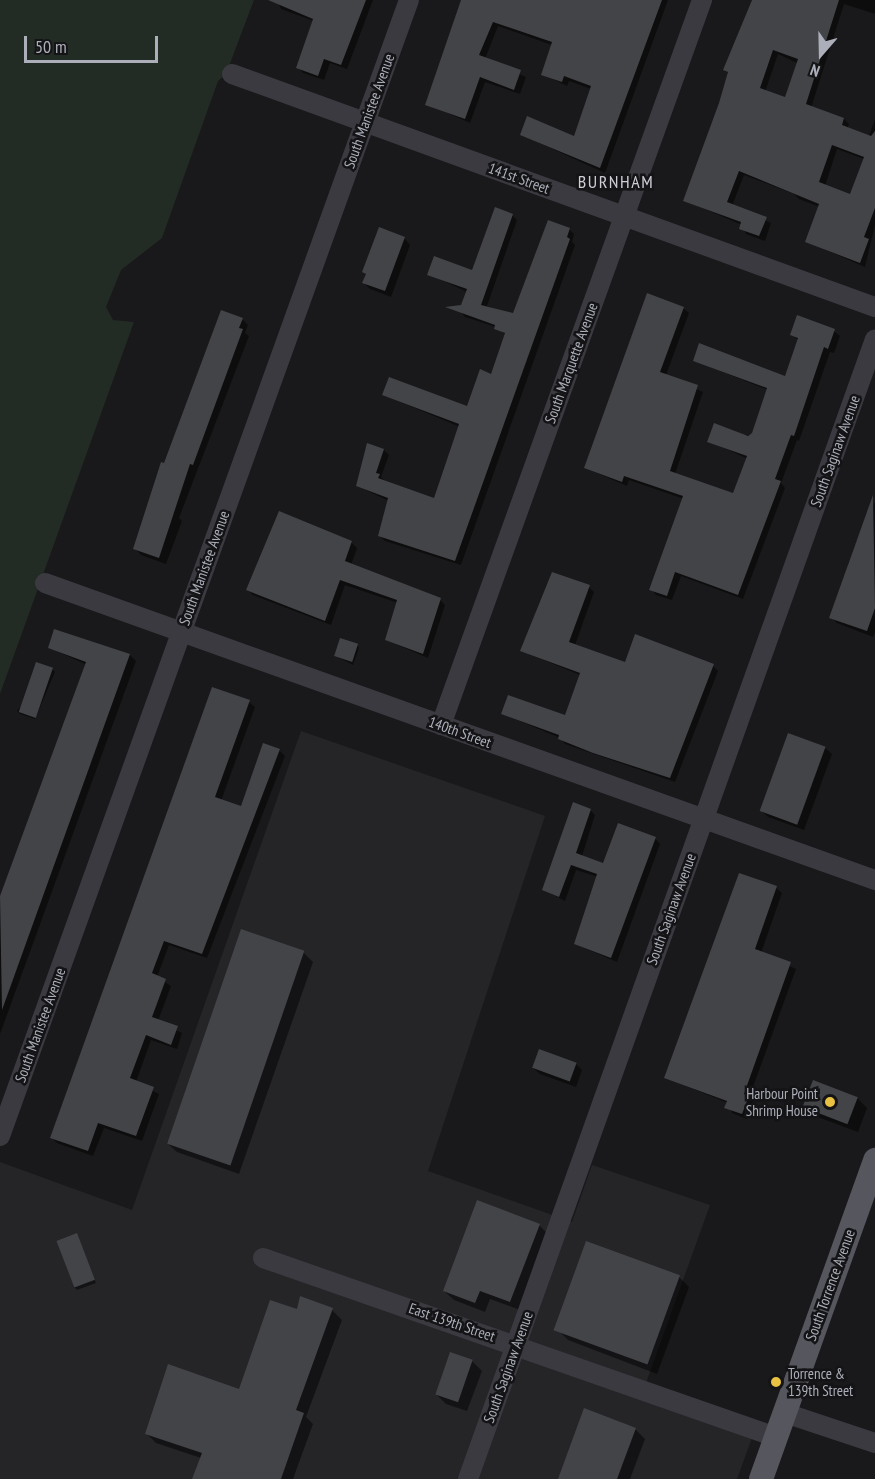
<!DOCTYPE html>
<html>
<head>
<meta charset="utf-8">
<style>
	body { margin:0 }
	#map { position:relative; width:875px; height:1479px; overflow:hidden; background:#19191b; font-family:"PT Sans Narrow",sans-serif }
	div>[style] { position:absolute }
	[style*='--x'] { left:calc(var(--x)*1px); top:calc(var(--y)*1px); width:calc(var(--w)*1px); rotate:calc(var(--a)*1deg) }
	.built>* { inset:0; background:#252528 }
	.green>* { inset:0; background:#232b25 }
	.shadow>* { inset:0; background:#0007 }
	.building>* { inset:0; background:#434448; transform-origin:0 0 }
	.minor>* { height:20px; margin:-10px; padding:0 10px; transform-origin:10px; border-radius:10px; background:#3a3a40 }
	.major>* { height:24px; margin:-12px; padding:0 12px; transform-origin:12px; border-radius:12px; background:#56575e }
	.dots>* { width:16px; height:16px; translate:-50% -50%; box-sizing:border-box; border:3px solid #141416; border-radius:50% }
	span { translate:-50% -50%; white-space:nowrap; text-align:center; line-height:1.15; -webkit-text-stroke:5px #141416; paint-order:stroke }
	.street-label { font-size:15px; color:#acafba }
	.poi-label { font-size:15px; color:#acafba }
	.right { translate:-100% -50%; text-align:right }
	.left { translate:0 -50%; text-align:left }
	.quarter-label { font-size:18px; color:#cdced6; letter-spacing:1.5px }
	.north { position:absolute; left:791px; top:24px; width:60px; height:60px; -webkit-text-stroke:4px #141416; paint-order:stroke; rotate:200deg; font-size:16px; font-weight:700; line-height:24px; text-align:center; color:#acafba }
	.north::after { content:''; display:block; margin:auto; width:21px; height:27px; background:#acafba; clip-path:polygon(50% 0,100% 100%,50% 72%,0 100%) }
	.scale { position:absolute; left:24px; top:36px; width:134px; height:27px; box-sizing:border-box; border:3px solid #acafba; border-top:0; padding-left:8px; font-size:18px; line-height:21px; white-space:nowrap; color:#acafba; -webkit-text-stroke:4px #141416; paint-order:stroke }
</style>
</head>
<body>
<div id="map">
	<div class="built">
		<div style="clip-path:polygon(301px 731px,545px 816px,428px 1171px,572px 1222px,592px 1165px,710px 1205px,646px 1383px,757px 1424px,737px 1479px,0 1479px,0 1162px,132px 1210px)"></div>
	</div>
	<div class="green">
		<div style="clip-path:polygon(0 0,254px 0,226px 74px,218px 81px,162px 238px,121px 270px,106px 307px,113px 320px,134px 322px,0 694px)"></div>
	</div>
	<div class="shadow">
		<div style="clip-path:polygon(277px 0,373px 0,347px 69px,330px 63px,324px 80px,303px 73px,298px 67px,314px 21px,281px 9px)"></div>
		<div style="clip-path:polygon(463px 0,668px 0,605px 173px,522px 135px,575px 138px,591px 89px,569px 81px,567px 86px,543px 74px,552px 45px,498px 26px,485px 59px,526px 77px,520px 94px,485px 82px,470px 123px,427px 104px)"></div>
		<div style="clip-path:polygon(evenodd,752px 0,875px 0,875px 14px,844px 4px,811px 108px,844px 119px,849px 124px,847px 129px,869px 136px,875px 119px,875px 225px,865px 267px,807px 242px,820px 207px,799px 199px,794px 194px,744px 175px,732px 206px,771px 223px,765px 241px,746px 234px,742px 225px,684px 200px,720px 104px,729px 74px,725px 70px,752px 0,778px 54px,799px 64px,786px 99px,765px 92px,778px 54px,752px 0,837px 149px,864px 159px,851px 196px,825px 186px,837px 149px)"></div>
		<div style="clip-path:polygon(512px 215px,517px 220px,487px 306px,514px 315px,569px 229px,574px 234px,572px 242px,575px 245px,461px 565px,385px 541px,380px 536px,389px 501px,357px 486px,384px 450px,389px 455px,381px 477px,384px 480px,435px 500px,460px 427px,384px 395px,467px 408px,492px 375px,506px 335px,496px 327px,465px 317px,460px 311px,467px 292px,429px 274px,473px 272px)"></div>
		<div style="clip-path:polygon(404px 238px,410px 245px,391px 297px,370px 289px,364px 283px,367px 275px,364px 272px)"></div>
		<div style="clip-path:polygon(683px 308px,689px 313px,666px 375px,703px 392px,675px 474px,734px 495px,748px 459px,709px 441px,754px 434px,768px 390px,695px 361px,786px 378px,798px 340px,792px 334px,834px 331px,840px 336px,834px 353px,830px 352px,799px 441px,797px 440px,781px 483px,785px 488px,743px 599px,681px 576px,672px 600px,656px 595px,651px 589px,684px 499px,629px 480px,627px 486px,585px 468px)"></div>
		<div style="clip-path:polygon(242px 319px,248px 325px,245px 333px,249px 336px,179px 518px,182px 521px,166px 564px,141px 555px,135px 548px,165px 465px)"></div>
		<div style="clip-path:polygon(875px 501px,875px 632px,873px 637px,837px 623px,831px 617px,851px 567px,848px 564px,855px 545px)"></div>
		<div style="clip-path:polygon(280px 513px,352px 543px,357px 548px,351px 565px,440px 600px,445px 605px,428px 658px,386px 640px,398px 603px,345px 585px,331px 625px,253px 595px,248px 590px)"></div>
		<div style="clip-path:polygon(589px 587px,594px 592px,575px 645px,626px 664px,713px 666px,718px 671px,675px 782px,565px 744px,560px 738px,503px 714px,566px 717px,580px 675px,522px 651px)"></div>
		<div style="clip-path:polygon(55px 631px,130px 655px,136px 661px,0 1034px,0 900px,87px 665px,50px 648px)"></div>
		<div style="clip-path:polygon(357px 645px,359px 648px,353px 665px,335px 656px)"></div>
		<div style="clip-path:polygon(52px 669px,55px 672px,35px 719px,20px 714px,17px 711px)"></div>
		<div style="clip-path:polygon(249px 702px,255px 707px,221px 801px,242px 808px,279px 750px,285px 756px,207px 958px,169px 945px,157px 977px,171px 986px,158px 1021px,182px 1033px,177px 1049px,151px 1040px,136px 1082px,159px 1094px,142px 1141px,104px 1128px,93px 1156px,57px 1143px,52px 1138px)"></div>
		<div style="clip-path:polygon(825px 748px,832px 754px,804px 830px,768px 817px,762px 811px)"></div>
		<div style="clip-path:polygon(590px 810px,595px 815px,582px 856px,604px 864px,655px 838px,660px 844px,617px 962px,575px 944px,598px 877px,576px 870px,565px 901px,544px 890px)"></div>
		<div style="clip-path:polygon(776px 888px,782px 893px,761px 953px,796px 969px,749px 1098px,753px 1102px,747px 1119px,732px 1113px,728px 1103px,666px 1078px)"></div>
		<div style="clip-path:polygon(303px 952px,313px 962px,239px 1174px,177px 1152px,167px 1143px)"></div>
		<div style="clip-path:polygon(576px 1064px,582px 1070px,576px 1087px,540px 1074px,533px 1068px)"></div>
		<div style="clip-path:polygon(857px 1098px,867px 1108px,858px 1132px,815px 1116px,805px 1107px)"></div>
		<div style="clip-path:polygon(539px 1225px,549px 1235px,520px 1310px,490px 1299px,485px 1312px,454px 1300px,444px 1291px)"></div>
		<div style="clip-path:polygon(77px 1234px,96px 1283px,77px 1290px,74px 1287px)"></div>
		<div style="clip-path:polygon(679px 1277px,689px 1287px,657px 1374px,568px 1340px,558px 1330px)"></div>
		<div style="clip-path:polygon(332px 1310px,342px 1320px,306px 1417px,313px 1424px,293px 1479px,194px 1479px,201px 1458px,156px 1443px,146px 1433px,240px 1391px,298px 1311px)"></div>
		<div style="clip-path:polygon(472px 1361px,482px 1371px,467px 1411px,446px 1404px,436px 1394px)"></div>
		<div style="clip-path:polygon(635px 1429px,645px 1439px,630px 1479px,559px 1479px)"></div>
	</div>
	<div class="building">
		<div style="clip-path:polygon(268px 0,366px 0,341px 65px,324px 59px,318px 76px,296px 68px,313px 19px)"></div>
		<div style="clip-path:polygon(461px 0,662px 0,600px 168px,520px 135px,527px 116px,574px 136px,591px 86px,564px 76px,562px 82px,541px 75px,552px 42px,493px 22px,479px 55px,521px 70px,514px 90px,480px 77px,465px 119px,425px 105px)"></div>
		<div style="clip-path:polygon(evenodd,752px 0,839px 0,806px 104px,844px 118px,842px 125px,871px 136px,875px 131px,875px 208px,864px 237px,869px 239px,860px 263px,805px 242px,819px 204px,739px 171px,727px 202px,767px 217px,759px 236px,739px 229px,741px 222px,683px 201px,719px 103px,728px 72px,723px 70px,752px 0,773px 50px,798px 59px,785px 97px,760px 88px,773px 50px,752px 0,832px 145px,864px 157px,850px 194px,819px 182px,832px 145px)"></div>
		<div style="clip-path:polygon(495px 207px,513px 214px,481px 305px,513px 313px,548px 220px,570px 228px,567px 237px,570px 239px,455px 561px,378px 536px,388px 498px,356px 486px,367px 443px,384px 449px,376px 473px,380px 474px,378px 478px,434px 498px,459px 424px,382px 395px,389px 377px,467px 406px,480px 369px,491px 374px,505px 333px,494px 329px,495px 325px,445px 307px,461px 305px,467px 289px,427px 275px,434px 256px,472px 270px)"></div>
		<div style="clip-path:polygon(379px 227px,405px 237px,385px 291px,362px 283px,366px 274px,362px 272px)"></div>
		<div style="clip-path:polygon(647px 293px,684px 307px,660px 372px,698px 385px,670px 471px,733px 493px,747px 456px,707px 442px,714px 423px,748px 436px,752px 433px,767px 388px,693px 361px,699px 343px,785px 376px,798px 338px,790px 335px,797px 315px,835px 329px,828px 349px,824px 347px,794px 436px,791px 435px,775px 479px,781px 481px,738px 595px,675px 572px,667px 596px,649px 590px,683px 496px,624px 476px,622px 482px,584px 468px)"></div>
		<div style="clip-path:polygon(221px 310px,243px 318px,239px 328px,243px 329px,193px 465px,190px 464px,159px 558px,133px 549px,161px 462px,164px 463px)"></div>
		<div style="clip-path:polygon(873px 495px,875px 608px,867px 631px,829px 618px)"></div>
		<div style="clip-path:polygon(279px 511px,352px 541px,345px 561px,441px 598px,423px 654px,385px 640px,397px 600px,340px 580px,325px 621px,246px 590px)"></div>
		<div style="clip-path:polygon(552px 572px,590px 585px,569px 642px,625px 662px,635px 634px,714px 664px,670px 778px,593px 753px,558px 739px,559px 735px,501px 714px,508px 695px,565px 715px,580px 673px,520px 651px)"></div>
		<div style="clip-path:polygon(54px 629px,130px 654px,2px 1010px,0 896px,86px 662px,48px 648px)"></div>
		<div style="left:340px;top:638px;width:19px;height:19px;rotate:18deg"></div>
		<div style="left:36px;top:662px;width:18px;height:53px;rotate:19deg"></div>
		<div style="clip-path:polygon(212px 687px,250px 700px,215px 797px,241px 806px,263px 743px,280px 749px,202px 954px,164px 941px,152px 973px,166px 979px,152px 1017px,178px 1026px,171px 1045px,146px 1035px,130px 1078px,154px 1087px,136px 1136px,98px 1123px,88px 1151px,50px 1138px)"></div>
		<div style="left:788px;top:733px;width:40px;height:83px;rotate:20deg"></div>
		<div style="clip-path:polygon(573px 802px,591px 809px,576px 853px,603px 863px,618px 823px,656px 837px,611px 958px,574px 944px,597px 874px,571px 865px,559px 897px,542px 890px)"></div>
		<div style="clip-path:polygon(739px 873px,777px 886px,755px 949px,791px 962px,744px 1094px,749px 1096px,742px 1114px,724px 1108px,727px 1101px,664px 1078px)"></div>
		<div style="left:241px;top:929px;width:67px;height:227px;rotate:19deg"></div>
		<div style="left:539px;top:1049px;width:40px;height:20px;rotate:20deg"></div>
		<div style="left:813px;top:1080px;width:48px;height:29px;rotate:21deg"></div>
		<div style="clip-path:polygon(477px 1200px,540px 1224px,510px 1302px,480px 1291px,475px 1303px,443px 1291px)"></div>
		<div style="left:77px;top:1233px;width:50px;height:22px;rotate:69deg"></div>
		<div style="left:586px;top:1241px;width:100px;height:95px;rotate:20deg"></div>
		<div style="clip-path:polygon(300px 1296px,333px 1308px,296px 1410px,304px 1413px,281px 1479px,192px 1479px,202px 1453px,145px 1434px,168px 1364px,239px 1389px,270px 1300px,297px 1309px)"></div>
		<div style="left:450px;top:1352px;width:24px;height:45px;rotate:19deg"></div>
		<div style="clip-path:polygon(584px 1408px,636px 1428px,617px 1479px,558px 1479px)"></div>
	</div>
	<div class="minor">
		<div style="--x:232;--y:74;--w:684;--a:19.92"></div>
		<div style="--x:45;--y:583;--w:882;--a:19.69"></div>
		<div style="--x:441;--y:725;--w:771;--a:-70.2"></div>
		<div style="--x:0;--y:1136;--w:1207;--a:-70.2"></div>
		<div style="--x:263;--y:1258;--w:543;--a:19.24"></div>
		<div style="--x:785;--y:1413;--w:95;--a:18.4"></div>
		<div style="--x:468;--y:1479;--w:1210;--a:-70.35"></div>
	</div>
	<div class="major">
		<div style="--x:761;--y:1479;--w:339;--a:-70.3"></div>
	</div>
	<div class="dots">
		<div style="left:830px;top:1102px;background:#e9c143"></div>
		<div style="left:776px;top:1382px;background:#e9c143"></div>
	</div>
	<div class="street-label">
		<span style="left:369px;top:111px;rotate:-70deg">South Manistee Avenue</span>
		<span style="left:519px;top:178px;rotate:20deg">141st Street</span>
		<span style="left:571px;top:363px;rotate:-70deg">South Marquette Avenue</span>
		<span style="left:835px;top:451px;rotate:-70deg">South Saginaw Avenue</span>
		<span style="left:204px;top:568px;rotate:-70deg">South Manistee Avenue</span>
		<span style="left:460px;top:732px;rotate:20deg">140th Street</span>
		<span style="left:671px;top:909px;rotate:-70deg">South Saginaw Avenue</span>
		<span style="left:40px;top:1025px;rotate:-70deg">South Manistee Avenue</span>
		<span style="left:830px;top:1285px;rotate:-70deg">South Torrence Avenue</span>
		<span style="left:452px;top:1322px;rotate:19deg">East 139th Street</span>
		<span style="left:508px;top:1367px;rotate:-70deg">South Saginaw Avenue</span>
	</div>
	<div class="poi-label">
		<span class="right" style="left:818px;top:1102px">Harbour Point<br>Shrimp House</span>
		<span class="left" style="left:788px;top:1382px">Torrence &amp;<br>139th Street</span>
	</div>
	<div class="quarter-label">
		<span style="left:616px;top:182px">BURNHAM</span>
	</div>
	<div class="north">N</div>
	<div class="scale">50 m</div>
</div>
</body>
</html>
